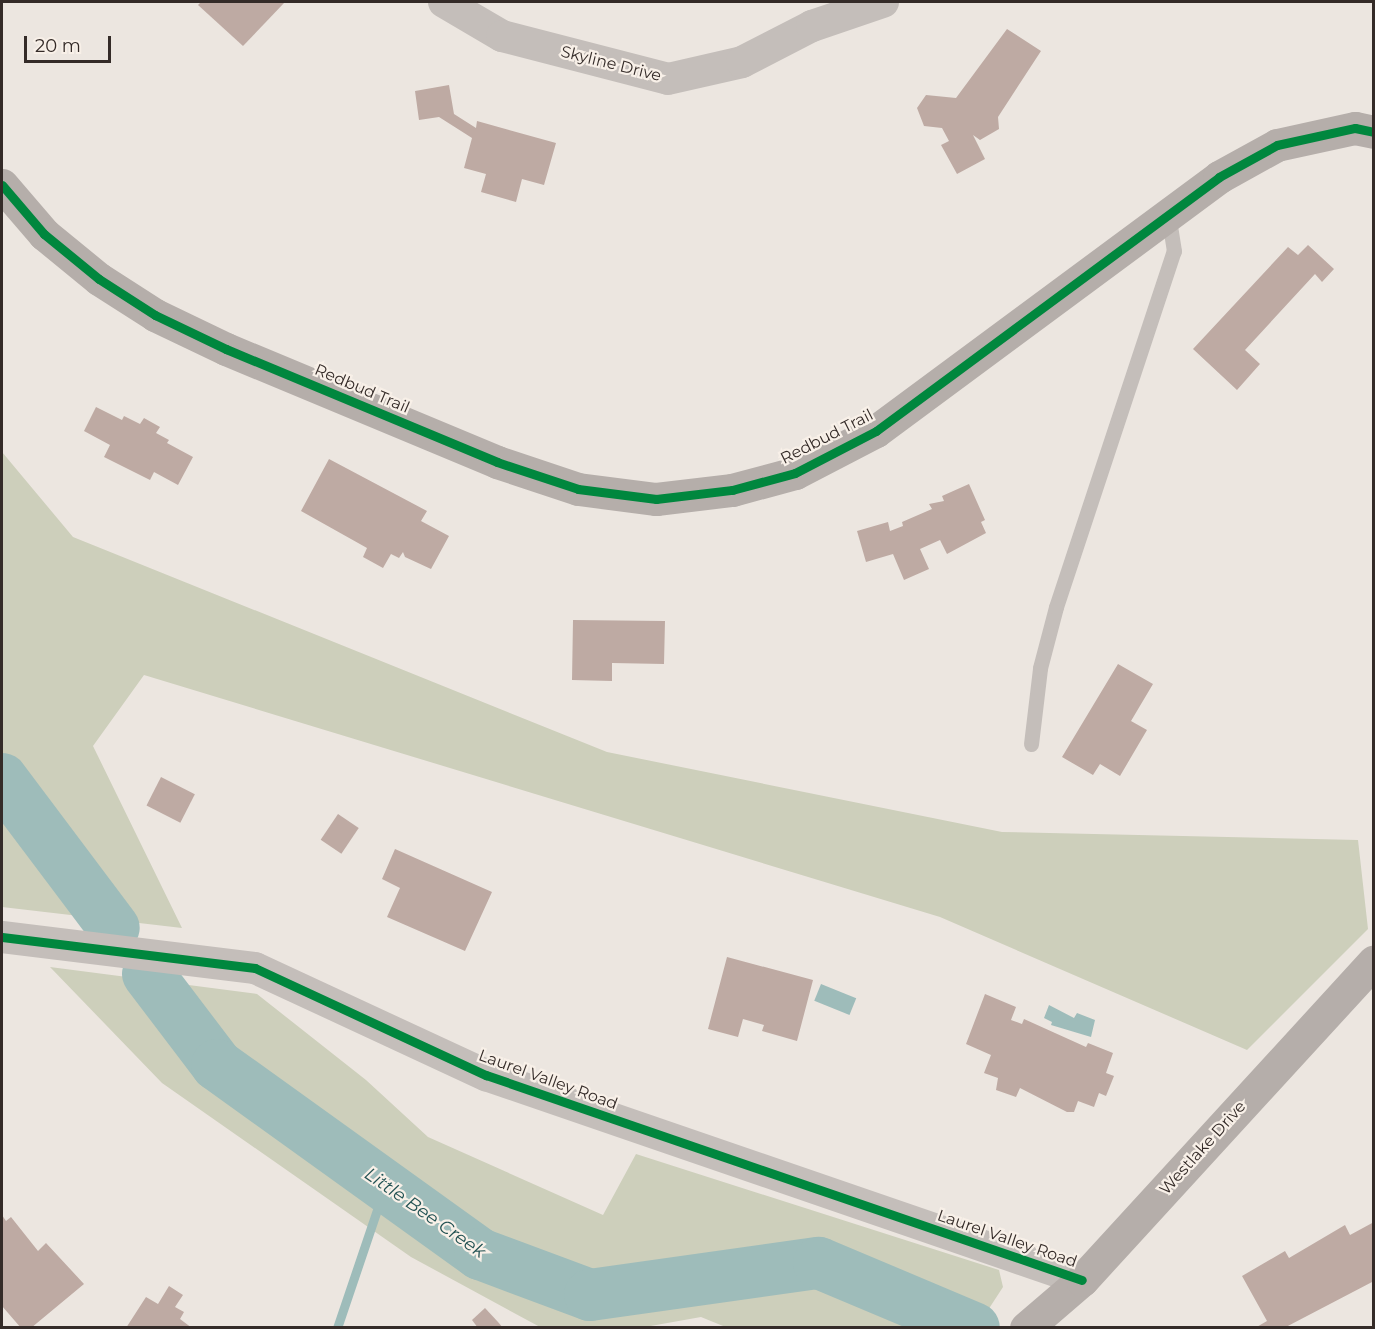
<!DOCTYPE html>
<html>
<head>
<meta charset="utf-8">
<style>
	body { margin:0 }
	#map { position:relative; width:1375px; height:1329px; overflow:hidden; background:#ece6e0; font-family:Montserrat,sans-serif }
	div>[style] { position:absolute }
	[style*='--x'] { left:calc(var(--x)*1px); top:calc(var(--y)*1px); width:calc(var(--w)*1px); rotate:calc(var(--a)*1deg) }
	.green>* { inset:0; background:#cdcfbb }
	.water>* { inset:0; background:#9ebcba; transform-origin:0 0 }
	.stream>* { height:9px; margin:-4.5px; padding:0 4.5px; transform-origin:4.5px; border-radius:4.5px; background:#9ebcba }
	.river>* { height:52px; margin:-26px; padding:0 26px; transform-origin:26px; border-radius:26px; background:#9ebcba }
	.building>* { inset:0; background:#beaaa3; transform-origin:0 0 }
	.lane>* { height:15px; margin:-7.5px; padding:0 7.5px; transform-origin:7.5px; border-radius:7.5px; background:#c4beba }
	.street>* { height:32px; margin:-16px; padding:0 16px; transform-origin:16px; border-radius:16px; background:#c4beba }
	.secondary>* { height:33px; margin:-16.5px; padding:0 16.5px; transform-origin:16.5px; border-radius:16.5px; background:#b5aeaa }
	.cycleway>* { height:9px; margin:-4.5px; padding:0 4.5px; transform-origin:4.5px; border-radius:4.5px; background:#00873e }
	span { translate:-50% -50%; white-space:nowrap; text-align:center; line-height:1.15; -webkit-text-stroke:4.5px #f8f0e8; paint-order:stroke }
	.street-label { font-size:16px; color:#342b28 }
	.water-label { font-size:18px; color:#215152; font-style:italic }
	.frame { position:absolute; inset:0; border:3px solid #342b28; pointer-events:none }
	.scale { position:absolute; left:24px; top:36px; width:87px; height:27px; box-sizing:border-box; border:3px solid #342b28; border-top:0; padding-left:8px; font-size:18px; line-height:21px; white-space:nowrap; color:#342b28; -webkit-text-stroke:4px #f8f0e8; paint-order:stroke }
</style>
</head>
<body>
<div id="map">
	<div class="green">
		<div style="clip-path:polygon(2px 452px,73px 537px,607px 752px,1002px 832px,1358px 840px,1368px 929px,1247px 1050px,940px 917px,144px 675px,93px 746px,182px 928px,2px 907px)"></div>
		<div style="clip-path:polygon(50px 967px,257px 994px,366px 1080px,428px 1137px,603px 1215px,636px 1154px,999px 1270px,1003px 1287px,977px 1327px,728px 1328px,701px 1317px,645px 1327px,540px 1327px,411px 1257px,162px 1083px)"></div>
	</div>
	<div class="water">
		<div style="left:821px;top:984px;width:38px;height:18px;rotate:22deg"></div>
		<div style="clip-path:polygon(1049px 1005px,1074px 1018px,1077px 1013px,1095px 1020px,1091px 1037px,1051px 1025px,1052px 1022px,1044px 1018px)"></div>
	</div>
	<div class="stream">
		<div style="--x:337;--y:1328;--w:150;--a:-71.3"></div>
	</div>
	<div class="river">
		<div style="--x:2;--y:779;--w:186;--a:53.1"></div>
		<div style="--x:148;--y:974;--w:114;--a:52.8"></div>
		<div style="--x:217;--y:1065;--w:324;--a:35.7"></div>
		<div style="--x:480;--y:1254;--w:117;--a:20.4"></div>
		<div style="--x:590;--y:1295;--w:231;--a:-8"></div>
		<div style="--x:819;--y:1263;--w:168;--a:22.8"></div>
	</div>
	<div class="building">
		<div style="clip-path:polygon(201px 2px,285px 2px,243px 46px,198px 5px)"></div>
		<div style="clip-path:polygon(1007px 29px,1041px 51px,998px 117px,999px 129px,980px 140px,973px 135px,985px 159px,957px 174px,941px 145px,949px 141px,942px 128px,924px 126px,917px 108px,926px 95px,956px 98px)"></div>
		<div style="clip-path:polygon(449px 85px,454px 114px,476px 128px,477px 121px,556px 143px,544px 185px,522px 179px,516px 202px,481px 192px,486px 174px,464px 168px,472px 138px,439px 117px,419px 120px,415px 91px)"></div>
		<div style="clip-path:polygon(1308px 245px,1334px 269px,1322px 282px,1315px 274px,1245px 350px,1260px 364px,1237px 390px,1193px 349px,1288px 247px,1298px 255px)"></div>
		<div style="clip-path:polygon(96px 407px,122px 420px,124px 416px,140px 424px,144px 418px,160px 427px,156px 433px,169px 440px,167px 443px,193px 457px,178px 485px,154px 472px,150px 480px,104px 457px,110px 445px,84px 431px)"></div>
		<div style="clip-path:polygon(329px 459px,427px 511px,421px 521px,449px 536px,431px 569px,405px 557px,403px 552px,399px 558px,391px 554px,383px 568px,363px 557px,367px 548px,301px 511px)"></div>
		<div style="clip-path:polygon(969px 484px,985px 520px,981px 522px,986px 533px,947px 554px,940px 540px,920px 549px,929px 569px,904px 580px,893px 554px,866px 562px,857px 531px,888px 522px,890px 531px,903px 526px,902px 522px,932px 509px,929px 504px,944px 501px,942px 496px)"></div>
		<div style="clip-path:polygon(573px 620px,665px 621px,664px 664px,612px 663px,612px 681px,572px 680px)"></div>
		<div style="clip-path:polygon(1118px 664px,1153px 684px,1131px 721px,1147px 730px,1120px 776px,1100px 764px,1093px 775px,1062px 757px)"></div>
		<div style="left:161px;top:777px;width:38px;height:32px;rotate:27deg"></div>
		<div style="left:338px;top:814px;width:25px;height:31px;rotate:34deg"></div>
		<div style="clip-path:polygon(395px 849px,492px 892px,465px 951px,387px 917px,400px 888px,382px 879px)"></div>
		<div style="clip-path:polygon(727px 957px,813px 980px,797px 1041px,762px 1031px,764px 1025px,743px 1019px,738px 1037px,708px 1029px)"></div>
		<div style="clip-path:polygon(985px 994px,1016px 1007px,1011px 1020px,1022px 1024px,1024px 1019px,1086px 1047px,1088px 1043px,1113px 1053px,1106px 1073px,1114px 1076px,1106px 1096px,1099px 1093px,1094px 1107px,1078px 1101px,1074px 1112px,1067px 1112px,1020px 1088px,1016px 1097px,996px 1090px,998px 1078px,984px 1073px,991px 1055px,966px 1044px)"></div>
		<div style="clip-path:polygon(2px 1215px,6px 1221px,11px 1217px,38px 1251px,46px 1243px,84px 1284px,31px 1328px,21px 1328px,2px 1306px)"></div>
		<div style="clip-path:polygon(1374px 1222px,1374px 1281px,1284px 1328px,1255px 1328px,1267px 1321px,1242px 1276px,1285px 1251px,1289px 1258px,1345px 1225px,1350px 1235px)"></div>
		<div style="clip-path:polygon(169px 1286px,183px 1295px,175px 1307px,184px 1312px,180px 1319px,192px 1328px,126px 1328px,146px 1297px,158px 1304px)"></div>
		<div style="clip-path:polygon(485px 1308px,498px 1322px,503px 1328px,478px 1328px,472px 1320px)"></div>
	</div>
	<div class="lane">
		<div style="--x:1031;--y:744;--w:77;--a:-83.2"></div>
		<div style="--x:1040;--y:668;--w:63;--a:-75.3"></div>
		<div style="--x:1056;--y:607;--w:375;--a:-71.7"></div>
		<div style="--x:1174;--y:251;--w:37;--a:-99"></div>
	</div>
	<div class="street">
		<div style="--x:444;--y:2;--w:67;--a:30.4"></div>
		<div style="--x:502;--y:36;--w:171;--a:14.5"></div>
		<div style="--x:668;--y:79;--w:76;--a:-12.9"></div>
		<div style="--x:742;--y:62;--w:79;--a:-27.2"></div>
		<div style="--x:812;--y:26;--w:75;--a:-18.7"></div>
		<div style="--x:2;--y:937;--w:255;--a:7"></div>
		<div style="--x:255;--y:968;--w:255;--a:24.9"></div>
		<div style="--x:486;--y:1075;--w:630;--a:18.98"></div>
	</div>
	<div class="secondary">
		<div style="--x:2;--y:185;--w:65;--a:49.4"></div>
		<div style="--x:44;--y:234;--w:71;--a:39.3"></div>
		<div style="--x:99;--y:279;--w:67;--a:32.7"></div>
		<div style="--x:155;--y:315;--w:79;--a:25.6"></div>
		<div style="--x:226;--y:349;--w:294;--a:22.6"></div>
		<div style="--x:497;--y:462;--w:85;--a:18.4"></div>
		<div style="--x:578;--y:489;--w:79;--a:7.3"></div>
		<div style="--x:656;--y:499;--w:77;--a:-6.8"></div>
		<div style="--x:732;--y:490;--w:65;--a:-15.1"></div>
		<div style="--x:795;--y:473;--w:91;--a:-27.4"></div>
		<div style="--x:876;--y:431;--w:427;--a:-36.5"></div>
		<div style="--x:1219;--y:177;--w:66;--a:-28.9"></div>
		<div style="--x:1277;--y:145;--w:80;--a:-12.3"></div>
		<div style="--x:1355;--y:128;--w:19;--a:12"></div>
		<div style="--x:1026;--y:1328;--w:74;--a:-40.6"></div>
		<div style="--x:1082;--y:1280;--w:432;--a:-47.5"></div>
	</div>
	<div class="cycleway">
		<div style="--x:2;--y:185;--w:65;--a:49.4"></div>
		<div style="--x:44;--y:234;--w:71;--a:39.3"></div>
		<div style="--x:99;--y:279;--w:67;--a:32.7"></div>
		<div style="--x:155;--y:315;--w:79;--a:25.6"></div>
		<div style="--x:226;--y:349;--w:294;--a:22.6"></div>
		<div style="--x:497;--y:462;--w:85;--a:18.4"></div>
		<div style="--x:578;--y:489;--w:79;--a:7.3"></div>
		<div style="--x:656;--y:499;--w:77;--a:-6.8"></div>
		<div style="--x:732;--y:490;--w:65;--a:-15.1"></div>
		<div style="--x:795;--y:473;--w:91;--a:-27.4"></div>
		<div style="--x:876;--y:431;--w:427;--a:-36.5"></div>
		<div style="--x:1219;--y:177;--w:66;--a:-28.9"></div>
		<div style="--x:1277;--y:145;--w:80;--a:-12.3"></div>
		<div style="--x:1355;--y:128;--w:19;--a:12"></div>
		<div style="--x:2;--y:937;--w:255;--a:7"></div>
		<div style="--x:255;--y:968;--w:255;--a:24.9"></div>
		<div style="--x:486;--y:1075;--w:630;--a:18.98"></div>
	</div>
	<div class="street-label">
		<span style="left:611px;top:64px;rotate:14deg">Skyline Drive</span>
		<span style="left:362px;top:389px;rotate:23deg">Redbud Trail</span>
		<span style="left:827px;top:437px;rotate:-27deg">Redbud Trail</span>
		<span style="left:548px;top:1080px;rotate:20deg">Laurel Valley Road</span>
		<span style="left:1203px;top:1148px;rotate:-48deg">Westlake Drive</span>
		<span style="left:1007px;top:1239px;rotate:19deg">Laurel Valley Road</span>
	</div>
	<div class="water-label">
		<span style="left:425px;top:1213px;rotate:35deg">Little Bee Creek</span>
	</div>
	<div class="frame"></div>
	<div class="scale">20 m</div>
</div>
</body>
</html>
